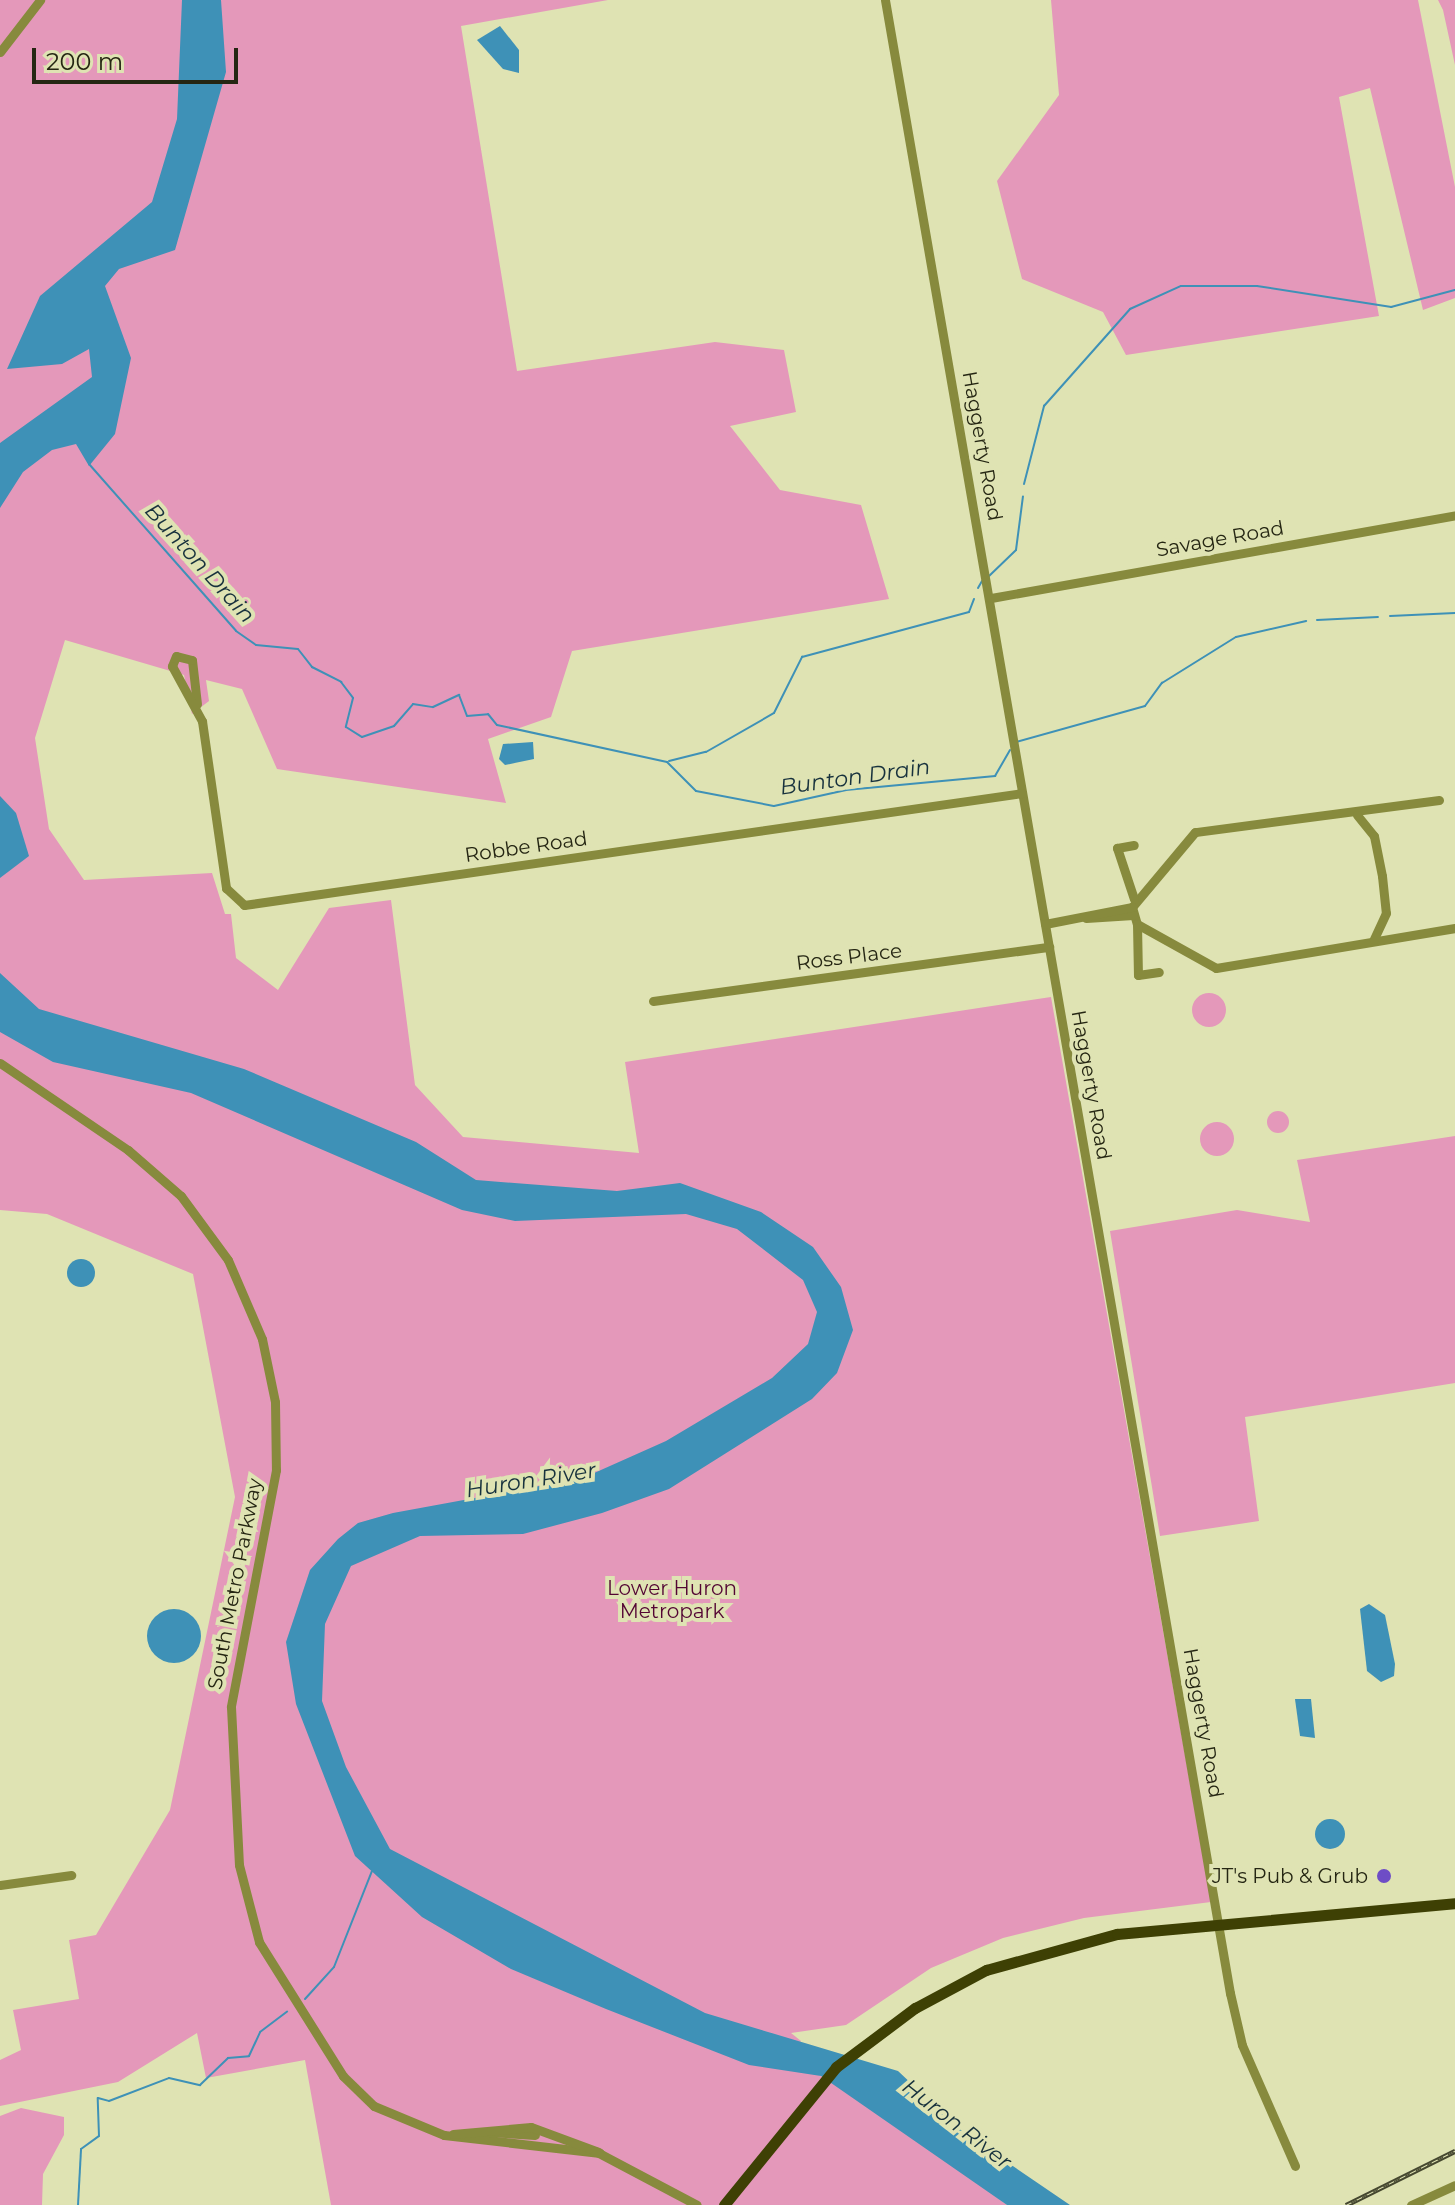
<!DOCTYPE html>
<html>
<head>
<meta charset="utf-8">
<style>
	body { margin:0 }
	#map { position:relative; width:1455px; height:2205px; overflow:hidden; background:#dfe3b3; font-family:Montserrat,sans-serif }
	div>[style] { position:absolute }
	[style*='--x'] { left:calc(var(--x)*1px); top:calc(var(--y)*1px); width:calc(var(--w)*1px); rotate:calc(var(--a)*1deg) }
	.green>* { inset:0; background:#e498ba }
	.round { border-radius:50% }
	.water>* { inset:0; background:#3e91b7 }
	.stream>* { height:2px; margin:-1px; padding:0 1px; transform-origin:1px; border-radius:1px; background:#3e91b7 }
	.minor>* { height:9px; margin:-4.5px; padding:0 4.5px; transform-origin:4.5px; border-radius:4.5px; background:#878a3d }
	.major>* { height:11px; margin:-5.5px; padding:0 5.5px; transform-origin:5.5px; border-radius:5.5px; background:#3e4004 }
	.rail>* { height:5px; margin-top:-2.5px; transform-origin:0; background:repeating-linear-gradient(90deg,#dfe3b3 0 6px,#45472f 0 12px); box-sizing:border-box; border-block:2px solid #45472f }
	.dots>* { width:22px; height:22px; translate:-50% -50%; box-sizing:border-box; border:4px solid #dfe3b3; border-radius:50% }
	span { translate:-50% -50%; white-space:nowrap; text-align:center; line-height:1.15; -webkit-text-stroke:8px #dfe3b3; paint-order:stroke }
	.street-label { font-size:20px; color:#252613 }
	.park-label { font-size:20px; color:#530533 }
	.poi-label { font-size:20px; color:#252613 }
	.right { translate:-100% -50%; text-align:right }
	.water-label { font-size:22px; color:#17313d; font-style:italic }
	.scale { position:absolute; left:32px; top:48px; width:206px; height:36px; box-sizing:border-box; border:4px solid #252613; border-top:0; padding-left:10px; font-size:24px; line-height:28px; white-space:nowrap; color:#252613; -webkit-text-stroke:6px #dfe3b3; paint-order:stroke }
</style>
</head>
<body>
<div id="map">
	<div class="green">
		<div style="clip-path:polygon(0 0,608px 0,461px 26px,517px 371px,715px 342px,784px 350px,796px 412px,730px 426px,780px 490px,861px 505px,889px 599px,572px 651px,551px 717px,488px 739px,506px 803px,277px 769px,242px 689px,206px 680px,209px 701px,192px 714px,184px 675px,65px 640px,35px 738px,49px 829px,84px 880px,212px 873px,225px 914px,231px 914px,236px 958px,278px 990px,329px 908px,391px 900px,415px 1085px,463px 1137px,639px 1153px,625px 1062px,1051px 997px,1211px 1902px,1084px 1918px,1003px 1938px,931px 1968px,846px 2025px,791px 2033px,801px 2041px,779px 2068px,811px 2071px,863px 2098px,1007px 2205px,331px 2205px,305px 2060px,206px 2078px,197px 2033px,118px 2082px,0 2106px,0 2060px,21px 2050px,13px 2010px,79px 1999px,69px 1940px,96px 1935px,170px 1810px,235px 1497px,193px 1274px,47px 1214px,0 1210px)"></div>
		<div style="clip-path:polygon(1051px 0,1418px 0,1455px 187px,1455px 298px,1423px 310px,1370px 88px,1339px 97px,1379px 316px,1126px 355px,1103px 312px,1022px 279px,997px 181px,1059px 95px)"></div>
		<div style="clip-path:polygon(1438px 0,1455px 0,1455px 65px,1443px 10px)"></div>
		<div class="round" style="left:1192px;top:993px;width:34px;height:34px"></div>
		<div class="round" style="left:1267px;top:1111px;width:22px;height:22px"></div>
		<div class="round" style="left:1200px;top:1122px;width:34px;height:34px"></div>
		<div style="clip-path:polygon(1455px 1136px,1455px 1383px,1245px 1417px,1259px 1521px,1160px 1536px,1110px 1231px,1237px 1210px,1310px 1222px,1297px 1160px)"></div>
		<div style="clip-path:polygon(21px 2108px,64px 2117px,64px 2135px,43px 2174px,42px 2205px,0 2205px,0 2116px)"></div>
	</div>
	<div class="water">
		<div style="clip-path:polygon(182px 0,221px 0,226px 72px,175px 250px,119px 269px,105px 286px,131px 358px,115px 434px,89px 466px,76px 444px,52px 450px,23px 472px,0 508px,0 443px,92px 377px,89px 349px,62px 364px,7px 369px,40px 296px,152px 202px,177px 119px)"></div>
		<div style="clip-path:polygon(500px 26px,519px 50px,519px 73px,503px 69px,477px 40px)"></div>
		<div style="clip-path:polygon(533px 742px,534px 759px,505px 765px,499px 759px,503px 744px)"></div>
		<div style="clip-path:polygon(0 796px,16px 813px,29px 856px,0 878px)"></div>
		<div style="clip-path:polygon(0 973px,39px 1009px,244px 1069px,416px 1142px,476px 1180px,617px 1191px,680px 1183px,761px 1212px,813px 1247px,841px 1287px,853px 1330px,837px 1373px,812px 1399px,669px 1489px,602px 1513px,523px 1534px,420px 1536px,351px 1566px,325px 1624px,322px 1701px,346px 1767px,390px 1849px,705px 2013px,898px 2071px,963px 2132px,1070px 2205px,1007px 2205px,821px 2076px,749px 2065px,606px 2009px,511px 1969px,422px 1917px,355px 1856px,296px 1704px,286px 1642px,310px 1570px,338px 1539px,358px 1523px,393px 1513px,583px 1478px,666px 1441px,772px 1378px,808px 1344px,817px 1312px,803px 1280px,737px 1229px,686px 1214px,515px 1221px,462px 1210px,191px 1093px,53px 1062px,0 1032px)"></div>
		<div class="round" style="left:67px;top:1259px;width:28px;height:28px"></div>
		<div style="clip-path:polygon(1369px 1604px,1385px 1615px,1395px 1664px,1394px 1676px,1381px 1682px,1367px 1671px,1360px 1609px)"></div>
		<div class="round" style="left:147px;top:1609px;width:54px;height:54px"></div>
		<div style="clip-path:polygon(1295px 1699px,1311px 1699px,1315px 1738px,1300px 1736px)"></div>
		<div class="round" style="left:1315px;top:1819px;width:30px;height:30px"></div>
	</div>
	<div class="stream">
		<div style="--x:89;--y:464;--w:222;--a:48.6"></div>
		<div style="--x:236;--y:631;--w:24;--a:35"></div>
		<div style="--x:256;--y:645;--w:42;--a:5.4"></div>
		<div style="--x:298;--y:649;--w:23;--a:52"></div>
		<div style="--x:312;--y:667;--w:33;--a:27"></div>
		<div style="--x:341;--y:682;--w:20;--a:53"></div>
		<div style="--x:353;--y:698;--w:30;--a:104"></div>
		<div style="--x:346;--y:727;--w:19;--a:32"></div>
		<div style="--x:362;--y:737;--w:34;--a:-19"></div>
		<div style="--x:394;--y:726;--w:29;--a:-49"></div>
		<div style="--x:413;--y:704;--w:20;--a:9"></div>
		<div style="--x:433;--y:707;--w:29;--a:-25"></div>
		<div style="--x:459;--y:695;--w:22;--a:69"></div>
		<div style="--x:467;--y:716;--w:21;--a:-5"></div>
		<div style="--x:488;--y:714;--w:14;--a:51"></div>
		<div style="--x:497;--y:725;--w:174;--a:12.3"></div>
		<div style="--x:667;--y:762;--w:41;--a:45"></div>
		<div style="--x:696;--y:791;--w:79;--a:10.9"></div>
		<div style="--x:774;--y:806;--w:74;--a:-12.5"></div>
		<div style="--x:846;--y:790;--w:150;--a:-5.4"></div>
		<div style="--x:995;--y:776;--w:30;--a:-60"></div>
		<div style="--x:1024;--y:484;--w:81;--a:-75.6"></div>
		<div style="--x:1044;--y:406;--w:130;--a:-48.4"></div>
		<div style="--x:1130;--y:309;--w:56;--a:-24.3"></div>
		<div style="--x:1181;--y:286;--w:76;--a:0"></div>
		<div style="--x:1257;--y:286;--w:136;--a:8.9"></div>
		<div style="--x:1391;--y:307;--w:66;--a:-14.9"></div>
		<div style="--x:987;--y:578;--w:40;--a:-44"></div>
		<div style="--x:1016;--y:550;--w:54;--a:-82.6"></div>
		<div style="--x:978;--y:588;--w:8;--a:-60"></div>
		<div style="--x:1390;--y:616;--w:65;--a:-2.6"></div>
		<div style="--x:1317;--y:620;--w:61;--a:-2.8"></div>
		<div style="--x:1016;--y:742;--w:134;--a:-15.6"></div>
		<div style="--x:1145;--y:706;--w:29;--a:-54"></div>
		<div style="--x:1162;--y:683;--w:87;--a:-31.9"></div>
		<div style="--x:1236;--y:637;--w:72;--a:-12.9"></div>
		<div style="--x:669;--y:761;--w:38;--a:-14"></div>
		<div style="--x:706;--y:752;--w:78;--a:-29.8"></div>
		<div style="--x:774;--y:713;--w:63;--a:-63.4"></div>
		<div style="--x:802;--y:657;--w:173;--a:-15.1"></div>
		<div style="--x:969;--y:612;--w:14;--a:-69"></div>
		<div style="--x:305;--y:1999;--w:43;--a:-47.8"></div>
		<div style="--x:334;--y:1967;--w:103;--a:-68.4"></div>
		<div style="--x:78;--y:2205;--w:56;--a:-86.9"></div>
		<div style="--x:81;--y:2149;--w:22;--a:-36"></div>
		<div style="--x:99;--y:2136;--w:38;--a:-92"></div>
		<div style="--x:98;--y:2098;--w:11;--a:15"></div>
		<div style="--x:109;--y:2101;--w:64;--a:-21"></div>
		<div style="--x:169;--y:2078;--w:32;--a:13"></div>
		<div style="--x:200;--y:2085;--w:39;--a:-44"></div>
		<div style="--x:228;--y:2058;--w:21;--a:-5"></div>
		<div style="--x:249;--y:2056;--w:26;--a:-65"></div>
		<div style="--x:260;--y:2032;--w:34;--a:-37"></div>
	</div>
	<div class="minor">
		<div style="--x:885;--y:0;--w:2023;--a:80.18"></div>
		<div style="--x:1230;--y:1993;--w:53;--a:77"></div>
		<div style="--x:1242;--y:2045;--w:132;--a:66.3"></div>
		<div style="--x:0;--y:52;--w:66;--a:-52.4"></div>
		<div style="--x:991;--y:598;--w:471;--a:-10.1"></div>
		<div style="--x:197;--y:704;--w:44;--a:-96.5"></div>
		<div style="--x:192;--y:660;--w:16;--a:-166"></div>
		<div style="--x:176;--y:656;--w:11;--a:112"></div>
		<div style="--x:172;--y:666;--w:63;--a:61.4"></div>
		<div style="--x:202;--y:721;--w:169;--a:81.8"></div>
		<div style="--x:226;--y:888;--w:25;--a:43"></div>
		<div style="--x:244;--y:905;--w:786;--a:-8.19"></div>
		<div style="--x:1439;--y:800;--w:246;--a:172.5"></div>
		<div style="--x:1195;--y:832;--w:98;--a:130"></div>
		<div style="--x:1132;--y:907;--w:18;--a:74"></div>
		<div style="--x:1137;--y:924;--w:90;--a:29.1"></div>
		<div style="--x:1216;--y:968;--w:242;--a:-9.5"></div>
		<div style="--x:1357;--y:815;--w:27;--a:51"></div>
		<div style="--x:1374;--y:836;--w:41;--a:78.7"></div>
		<div style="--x:1382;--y:876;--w:37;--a:84"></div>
		<div style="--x:1386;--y:913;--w:29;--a:115"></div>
		<div style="--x:1134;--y:899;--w:54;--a:-108.4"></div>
		<div style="--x:1117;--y:848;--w:17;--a:-10"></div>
		<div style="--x:1086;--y:918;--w:47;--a:-3.7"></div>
		<div style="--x:1045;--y:924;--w:89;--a:-11.1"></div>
		<div style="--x:1137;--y:924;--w:51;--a:88.9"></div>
		<div style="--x:1138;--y:975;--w:21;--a:-8"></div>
		<div style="--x:653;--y:1001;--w:400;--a:-7.8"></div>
		<div style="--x:0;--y:1063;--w:155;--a:34.2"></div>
		<div style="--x:128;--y:1150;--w:70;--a:41"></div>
		<div style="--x:181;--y:1196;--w:79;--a:53.7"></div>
		<div style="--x:228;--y:1260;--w:86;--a:66.7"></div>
		<div style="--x:262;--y:1339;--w:64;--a:78.3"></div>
		<div style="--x:275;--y:1402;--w:68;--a:89.2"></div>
		<div style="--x:276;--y:1470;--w:241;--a:100.8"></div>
		<div style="--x:231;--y:1707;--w:158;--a:87.1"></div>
		<div style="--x:239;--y:1865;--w:80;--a:75.4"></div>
		<div style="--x:259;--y:1942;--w:158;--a:57.9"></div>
		<div style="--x:343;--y:2076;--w:43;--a:44.1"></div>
		<div style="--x:374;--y:2106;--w:76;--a:22.5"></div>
		<div style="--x:444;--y:2135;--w:157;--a:6.6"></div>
		<div style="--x:0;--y:1885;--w:72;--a:-8"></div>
		<div style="--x:489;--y:2132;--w:46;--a:3.7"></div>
		<div style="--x:453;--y:2134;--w:78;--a:-5.1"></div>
		<div style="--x:531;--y:2127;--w:72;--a:20.2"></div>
		<div style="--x:595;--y:2151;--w:115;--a:27.9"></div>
		<div style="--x:1411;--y:2205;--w:48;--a:-24.4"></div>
	</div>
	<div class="major">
		<div style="--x:724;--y:2205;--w:178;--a:-50.9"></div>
		<div style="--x:836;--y:2067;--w:99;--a:-36.8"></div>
		<div style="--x:915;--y:2008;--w:81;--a:-28.2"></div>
		<div style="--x:986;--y:1970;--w:136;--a:-15.4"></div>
		<div style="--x:1117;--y:1934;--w:339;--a:-5.2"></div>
	</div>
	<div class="rail">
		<div style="--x:1346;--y:2205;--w:122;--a:-26.4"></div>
	</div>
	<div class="dots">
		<div style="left:1384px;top:1876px;background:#6e4dc6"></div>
	</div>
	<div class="street-label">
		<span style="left:982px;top:446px;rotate:80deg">Haggerty Road</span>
		<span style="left:1220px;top:539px;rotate:-10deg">Savage Road</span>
		<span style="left:526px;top:847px;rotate:-8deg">Robbe Road</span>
		<span style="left:849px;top:957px;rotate:-7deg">Ross Place</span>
		<span style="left:1091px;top:1085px;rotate:80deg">Haggerty Road</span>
		<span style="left:235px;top:1584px;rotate:-79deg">South Metro Parkway</span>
		<span style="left:1203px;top:1723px;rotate:80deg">Haggerty Road</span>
	</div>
	<div class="park-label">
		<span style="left:672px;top:1600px">Lower Huron<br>Metropark</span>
	</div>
	<div class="poi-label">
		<span class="right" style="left:1368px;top:1876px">JT's Pub &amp; Grub</span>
	</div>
	<div class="water-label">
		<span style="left:200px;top:563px;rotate:48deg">Bunton Drain</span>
		<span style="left:855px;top:777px;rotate:-8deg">Bunton Drain</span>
		<span style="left:531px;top:1480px;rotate:-9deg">Huron River</span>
		<span style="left:957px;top:2124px;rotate:38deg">Huron River</span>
	</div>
	<div class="scale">200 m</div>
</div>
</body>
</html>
